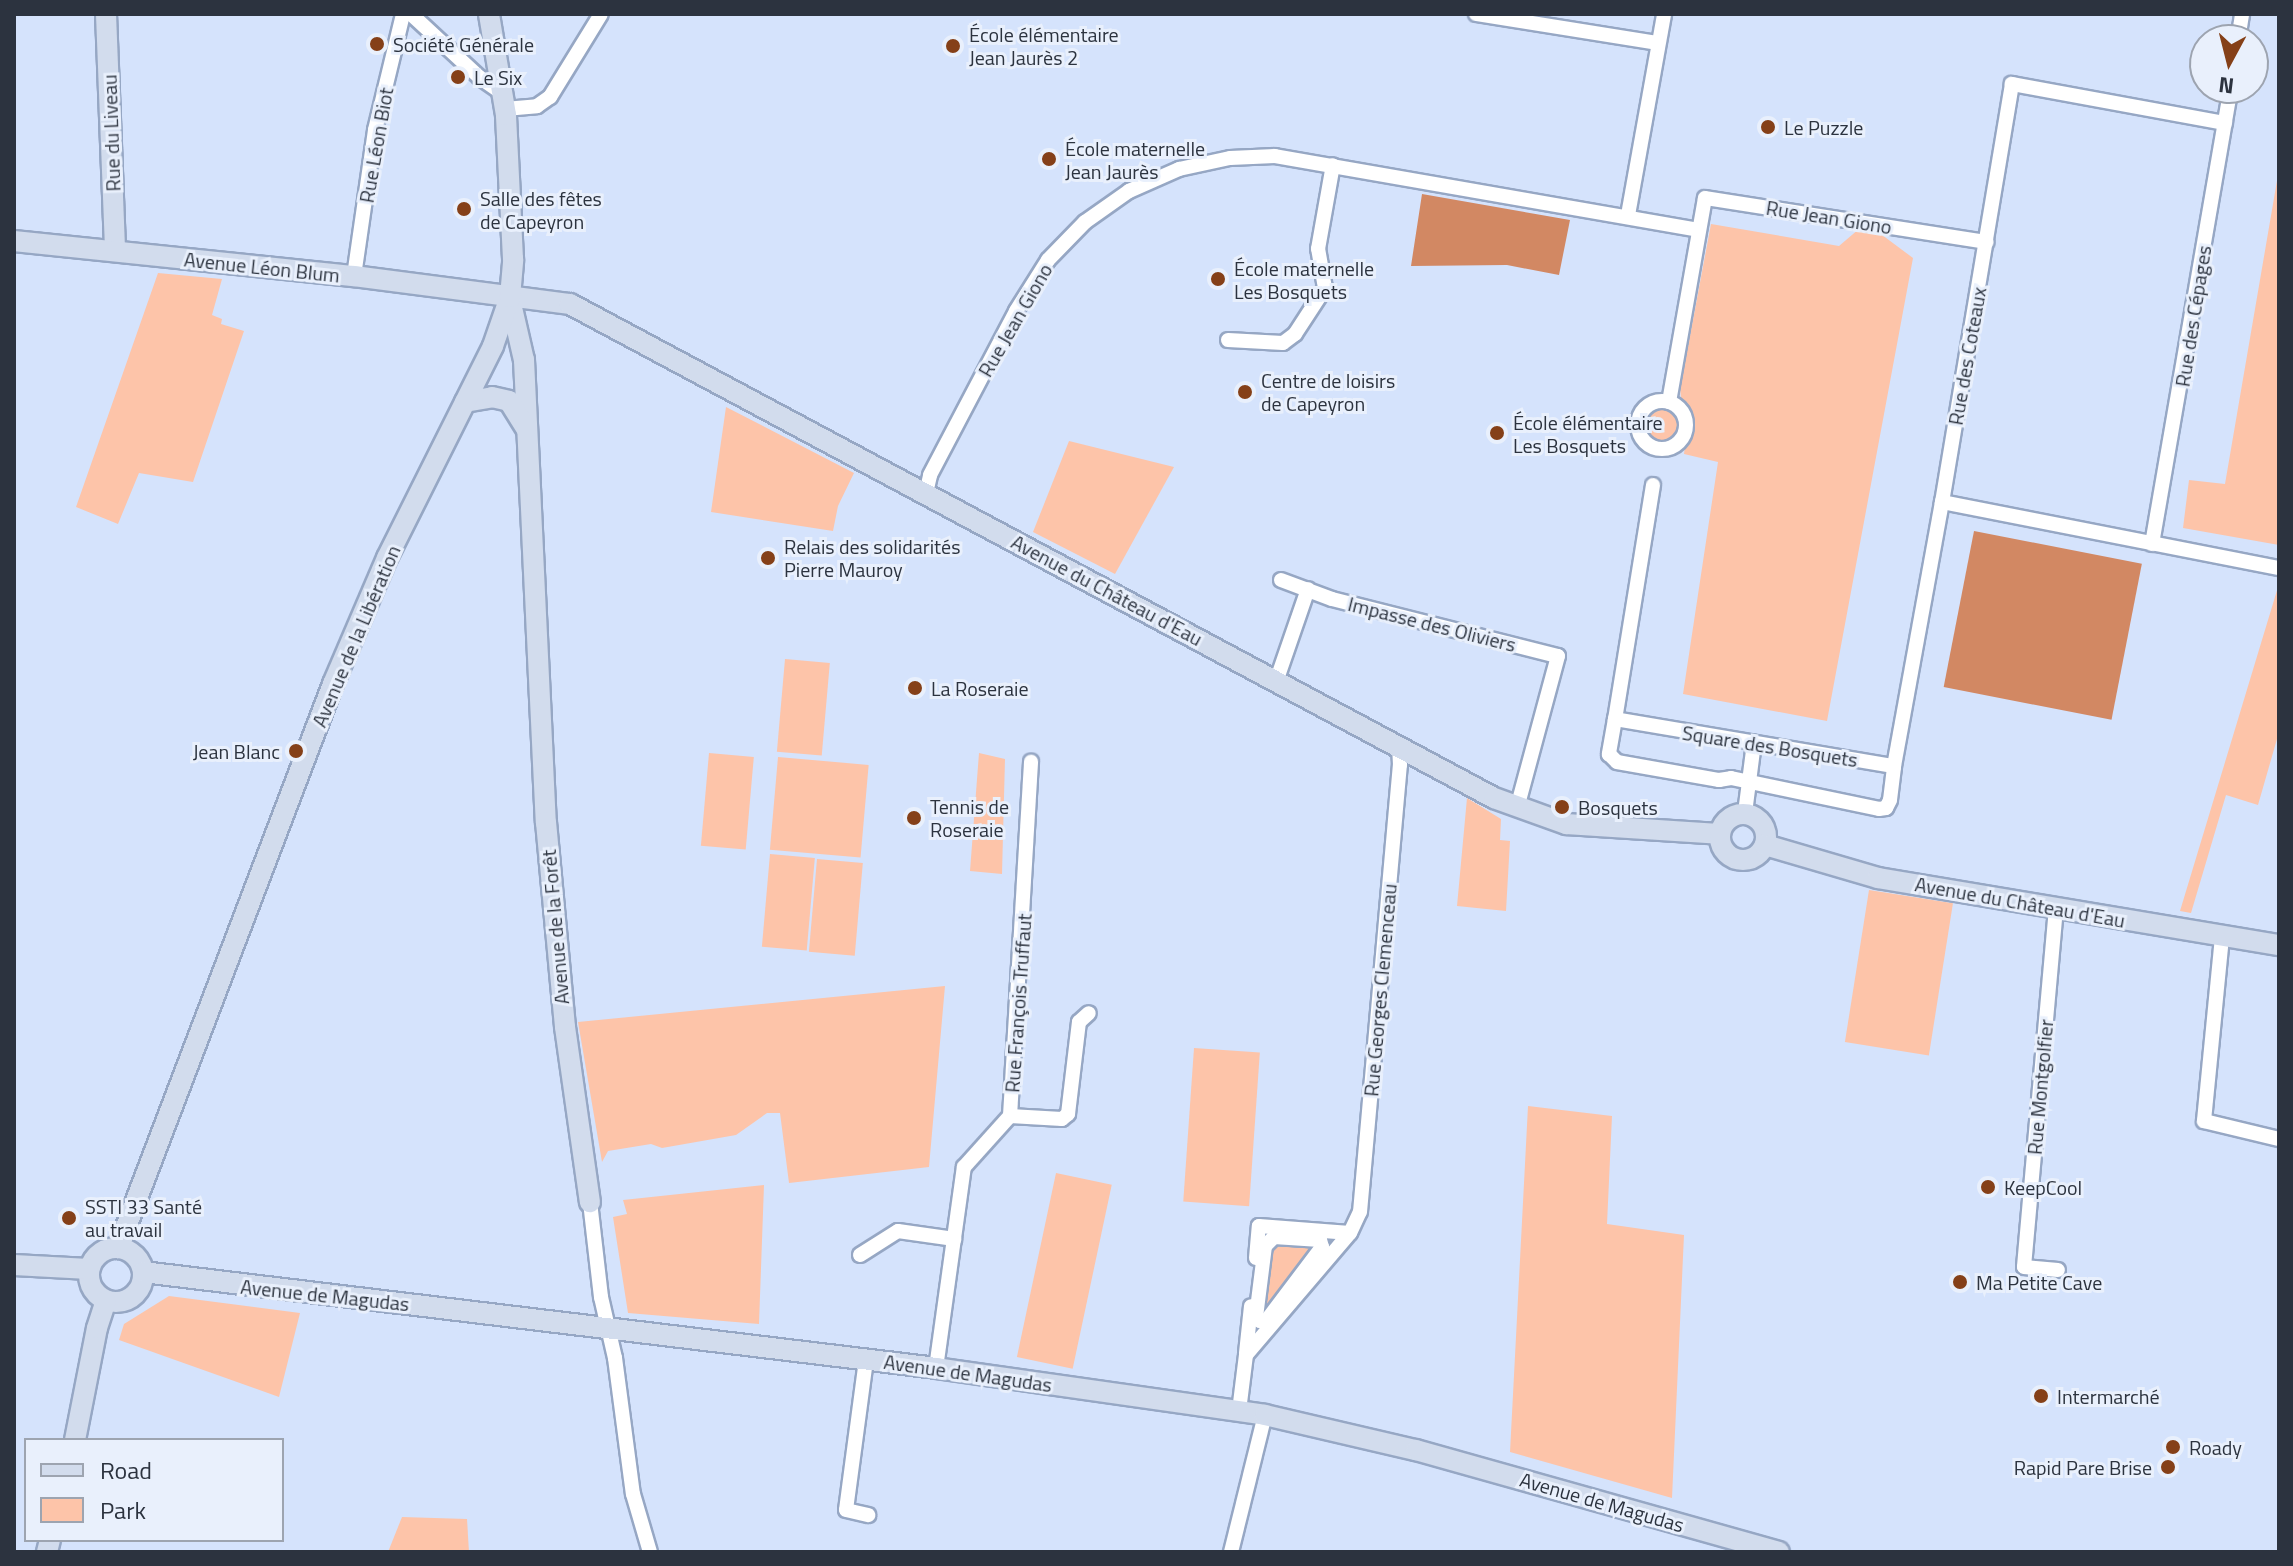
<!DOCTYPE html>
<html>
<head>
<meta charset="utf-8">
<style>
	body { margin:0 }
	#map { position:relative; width:2293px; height:1566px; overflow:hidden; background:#d5e3fc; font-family:"Titillium Web",sans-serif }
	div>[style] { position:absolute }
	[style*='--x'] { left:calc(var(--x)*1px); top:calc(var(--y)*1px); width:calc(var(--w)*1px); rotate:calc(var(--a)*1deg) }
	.green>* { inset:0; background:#fdc4a9; transform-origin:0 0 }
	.round { border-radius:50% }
	.forest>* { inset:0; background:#d28863; transform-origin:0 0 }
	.roads { filter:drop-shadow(2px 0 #96a7c4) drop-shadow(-2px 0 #96a7c4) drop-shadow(0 2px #96a7c4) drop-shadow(0 -2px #96a7c4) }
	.street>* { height:14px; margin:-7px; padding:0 7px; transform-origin:7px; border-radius:7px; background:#fff }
	.street>.ring { margin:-7px; padding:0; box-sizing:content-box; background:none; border:14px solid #fff; border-radius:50% }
	.secondary>* { height:20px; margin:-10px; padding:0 10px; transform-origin:10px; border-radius:10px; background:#d2dced }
	.secondary>.ring { margin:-10px; padding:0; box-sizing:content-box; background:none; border:20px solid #d2dced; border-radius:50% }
	.dots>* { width:22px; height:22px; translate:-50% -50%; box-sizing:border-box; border:4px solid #e9f0fc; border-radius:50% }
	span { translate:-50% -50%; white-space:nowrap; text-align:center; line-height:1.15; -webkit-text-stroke:6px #e9f0fc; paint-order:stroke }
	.poi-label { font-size:20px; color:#2c333f }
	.left { translate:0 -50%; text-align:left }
	.right { translate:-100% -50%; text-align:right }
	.street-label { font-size:20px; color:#2c333f }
	.frame { position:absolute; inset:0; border:16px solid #2c333f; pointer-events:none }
	.legend { position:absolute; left:24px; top:1438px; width:260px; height:104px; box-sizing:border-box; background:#e9f0fc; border:2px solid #9da4b0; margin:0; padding:10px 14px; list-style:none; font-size:24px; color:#2c333f }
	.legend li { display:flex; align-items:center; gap:16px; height:40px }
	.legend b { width:40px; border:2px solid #9da4b0 }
	.north { position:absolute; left:2189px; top:24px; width:80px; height:80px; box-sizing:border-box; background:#e9f0fc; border:2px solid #9da4b0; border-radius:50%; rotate:187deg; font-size:22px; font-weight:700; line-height:32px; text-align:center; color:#2c333f }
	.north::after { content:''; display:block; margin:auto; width:28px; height:36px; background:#854018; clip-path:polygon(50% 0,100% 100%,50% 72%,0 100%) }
</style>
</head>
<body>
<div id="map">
	<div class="green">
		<div style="clip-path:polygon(2279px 169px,2279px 545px,2183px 528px,2189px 480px,2225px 484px)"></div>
		<div style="clip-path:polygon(1866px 223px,1913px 258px,1827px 721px,1683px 694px,1718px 462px,1684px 454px,1689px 415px,1682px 405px,1680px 389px,1711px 224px,1839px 246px)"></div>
		<div style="clip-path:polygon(158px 273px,222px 279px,212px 315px,222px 319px,221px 324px,244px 331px,193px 482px,139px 473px,118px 524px,76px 507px)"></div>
		<div style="clip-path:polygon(726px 407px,854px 473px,838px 506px,833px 531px,711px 512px)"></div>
		<div class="round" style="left:1646px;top:409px;width:32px;height:32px"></div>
		<div style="clip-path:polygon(1069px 441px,1174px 467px,1115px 574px,1033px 532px)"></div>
		<div style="clip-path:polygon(2278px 587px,2279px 732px,2258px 805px,2226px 795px,2191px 913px,2180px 911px)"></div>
		<div style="left:785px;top:659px;width:45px;height:93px;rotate:5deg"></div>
		<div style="left:709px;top:753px;width:45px;height:93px;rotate:5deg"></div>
		<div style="clip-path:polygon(979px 753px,1005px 759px,1002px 874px,970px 871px)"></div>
		<div style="left:778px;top:757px;width:91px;height:93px;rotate:5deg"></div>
		<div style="clip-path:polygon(1467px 798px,1501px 819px,1500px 840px,1510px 841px,1506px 911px,1457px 906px)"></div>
		<div style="left:770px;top:854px;width:45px;height:93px;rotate:5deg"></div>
		<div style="left:817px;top:859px;width:46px;height:93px;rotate:5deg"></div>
		<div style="left:1869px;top:890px;width:85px;height:154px;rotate:9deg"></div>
		<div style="clip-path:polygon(945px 986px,929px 1167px,789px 1183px,780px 1113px,767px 1113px,736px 1135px,662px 1148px,651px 1144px,608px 1151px,602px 1162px,578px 1022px)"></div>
		<div style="left:1194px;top:1048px;width:66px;height:154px;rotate:4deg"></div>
		<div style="clip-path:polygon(1528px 1106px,1612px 1116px,1607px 1224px,1684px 1235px,1672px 1498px,1510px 1452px)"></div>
		<div style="left:1056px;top:1173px;width:57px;height:188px;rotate:12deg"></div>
		<div style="clip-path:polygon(764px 1185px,759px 1324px,628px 1313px,613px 1217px,627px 1214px,623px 1200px)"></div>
		<div style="clip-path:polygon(1278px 1240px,1319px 1243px,1261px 1316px,1267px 1250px)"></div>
		<div style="clip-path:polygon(169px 1296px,300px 1313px,279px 1397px,119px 1340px,124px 1324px)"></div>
		<div style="clip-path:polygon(402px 1517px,467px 1519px,469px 1552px,388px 1552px)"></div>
	</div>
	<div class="forest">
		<div style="clip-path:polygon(1422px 194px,1570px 220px,1559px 275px,1507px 265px,1411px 266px)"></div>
		<div style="left:1974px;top:531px;width:171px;height:159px;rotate:11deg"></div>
	</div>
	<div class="roads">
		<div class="street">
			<div style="--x:411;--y:14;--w:93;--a:42.8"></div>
			<div style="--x:479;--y:77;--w:29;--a:35"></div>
			<div style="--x:1476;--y:14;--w:184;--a:9.1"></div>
			<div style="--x:2238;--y:40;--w:26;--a:-81"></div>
			<div style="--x:505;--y:109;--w:32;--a:-5"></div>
			<div style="--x:537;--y:106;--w:16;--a:-35"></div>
			<div style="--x:550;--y:97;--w:97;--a:-58.4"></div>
			<div style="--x:2225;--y:123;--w:217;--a:-169.6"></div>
			<div style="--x:2012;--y:84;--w:424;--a:99.5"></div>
			<div style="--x:1942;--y:502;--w:343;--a:11.1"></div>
			<div style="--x:1628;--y:215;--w:204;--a:-79.8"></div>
			<div style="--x:354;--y:276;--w:148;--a:-81.8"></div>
			<div style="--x:375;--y:130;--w:119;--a:-76.4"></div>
			<div style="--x:1228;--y:340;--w:55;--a:3.1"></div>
			<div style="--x:1283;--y:343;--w:15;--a:-37"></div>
			<div style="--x:1295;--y:334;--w:55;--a:-56.9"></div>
			<div style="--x:1325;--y:288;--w:40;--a:-100"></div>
			<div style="--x:1318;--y:249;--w:85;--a:-79.9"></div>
			<div class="ring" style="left:1638px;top:401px;width:34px;height:34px"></div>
			<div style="--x:1669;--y:402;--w:207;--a:-80"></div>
			<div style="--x:1705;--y:198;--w:285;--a:8.9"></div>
			<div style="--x:1653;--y:485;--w:237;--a:99.2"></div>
			<div style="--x:1615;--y:719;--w:283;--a:9.6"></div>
			<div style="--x:1894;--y:766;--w:268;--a:-79.7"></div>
			<div style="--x:926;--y:493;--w:18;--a:-77"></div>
			<div style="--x:930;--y:475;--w:185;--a:-62.3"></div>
			<div style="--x:1016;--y:311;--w:60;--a:-57.9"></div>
			<div style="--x:1048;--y:260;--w:53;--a:-45.8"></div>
			<div style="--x:1085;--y:222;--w:54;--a:-35.2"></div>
			<div style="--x:1129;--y:191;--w:55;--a:-23.7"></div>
			<div style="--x:1179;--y:169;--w:52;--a:-12.2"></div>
			<div style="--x:1230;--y:158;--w:45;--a:-2.5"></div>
			<div style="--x:1275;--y:156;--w:430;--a:9.9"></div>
			<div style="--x:2152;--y:544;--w:463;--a:-80.2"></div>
			<div style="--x:1281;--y:580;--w:54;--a:20.4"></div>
			<div style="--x:1332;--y:599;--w:233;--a:14.2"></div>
			<div style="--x:1558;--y:656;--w:157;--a:105.1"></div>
			<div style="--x:1277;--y:679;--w:95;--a:-71"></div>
			<div style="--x:1615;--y:719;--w:36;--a:100"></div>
			<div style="--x:1609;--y:754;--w:11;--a:45"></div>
			<div style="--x:1617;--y:762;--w:104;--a:10"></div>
			<div style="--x:1719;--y:780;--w:12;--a:-9"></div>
			<div style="--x:1731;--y:778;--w:151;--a:11.8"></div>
			<div style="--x:1879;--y:809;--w:7;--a:-8"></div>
			<div style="--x:1886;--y:808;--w:9;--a:-63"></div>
			<div style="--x:1890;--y:800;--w:34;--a:-83"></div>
			<div style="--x:1745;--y:813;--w:71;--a:-82.7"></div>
			<div style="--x:2056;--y:908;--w:360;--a:95.1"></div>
			<div style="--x:2024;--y:1267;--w:34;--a:5"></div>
			<div style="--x:2222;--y:937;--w:185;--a:95.6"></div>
			<div style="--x:2204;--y:1121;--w:77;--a:13.5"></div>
			<div style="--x:1010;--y:1116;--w:52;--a:3.3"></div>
			<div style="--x:1062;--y:1119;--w:8;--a:-40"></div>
			<div style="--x:1068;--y:1114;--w:93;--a:-83.2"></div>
			<div style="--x:1079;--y:1022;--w:13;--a:-42"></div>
			<div style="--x:590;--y:1202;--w:96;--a:83.4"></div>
			<div style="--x:601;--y:1297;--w:63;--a:77.1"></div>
			<div style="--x:615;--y:1358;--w:137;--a:82.5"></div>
			<div style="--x:633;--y:1494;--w:60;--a:73.7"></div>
			<div style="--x:1274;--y:1237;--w:46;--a:3.7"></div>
			<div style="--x:1320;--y:1240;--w:7;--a:74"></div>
			<div style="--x:1322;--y:1247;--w:93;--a:127.1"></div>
			<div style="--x:1266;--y:1321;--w:6;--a:180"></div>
			<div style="--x:1260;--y:1321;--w:6;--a:-135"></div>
			<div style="--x:1256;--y:1317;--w:72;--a:-82.8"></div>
			<div style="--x:1265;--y:1246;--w:13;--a:-45"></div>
			<div style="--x:860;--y:1255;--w:45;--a:-32.3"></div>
			<div style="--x:898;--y:1231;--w:57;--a:8.1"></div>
			<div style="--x:1256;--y:1258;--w:32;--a:-85"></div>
			<div style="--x:1259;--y:1226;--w:91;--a:4.4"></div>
			<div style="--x:1246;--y:1353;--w:47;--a:-83.9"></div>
			<div style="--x:866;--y:1360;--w:151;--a:97.6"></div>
			<div style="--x:846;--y:1510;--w:23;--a:13"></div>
			<div style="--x:936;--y:1368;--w:203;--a:-82.1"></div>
			<div style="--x:964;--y:1167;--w:69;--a:-48"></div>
			<div style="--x:1010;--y:1116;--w:355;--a:-86.6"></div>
			<div style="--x:1239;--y:1411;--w:56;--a:-82.9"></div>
			<div style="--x:1246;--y:1355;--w:160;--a:-49.6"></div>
			<div style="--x:1350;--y:1233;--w:23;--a:-65"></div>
			<div style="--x:1360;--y:1212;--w:449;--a:-84.9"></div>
			<div style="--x:1400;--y:765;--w:21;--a:-93"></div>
			<div style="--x:1231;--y:1552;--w:141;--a:-76.1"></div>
		</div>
		<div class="secondary">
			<div style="--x:106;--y:14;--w:237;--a:87.8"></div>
			<div style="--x:14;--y:241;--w:342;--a:5.9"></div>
			<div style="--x:354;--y:276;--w:218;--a:7.4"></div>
			<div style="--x:570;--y:304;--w:1048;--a:28.13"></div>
			<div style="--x:1494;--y:798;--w:77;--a:19.9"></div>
			<div style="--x:1566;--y:824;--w:153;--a:3.7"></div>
			<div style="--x:510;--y:299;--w:63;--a:77.1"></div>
			<div style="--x:524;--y:360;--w:463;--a:87.3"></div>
			<div style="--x:546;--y:822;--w:206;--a:84.7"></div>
			<div style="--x:565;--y:1027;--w:177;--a:81.9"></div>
			<div style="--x:465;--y:402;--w:27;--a:-10"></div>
			<div style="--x:492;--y:397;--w:17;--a:13"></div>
			<div style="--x:509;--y:401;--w:32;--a:58"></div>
			<div class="ring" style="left:1720px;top:814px;width:26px;height:26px"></div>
			<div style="--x:1765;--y:845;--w:118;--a:16.3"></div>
			<div style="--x:1878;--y:878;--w:407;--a:9.5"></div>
			<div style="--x:118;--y:1248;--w:604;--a:-69.13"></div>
			<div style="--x:333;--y:684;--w:137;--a:-66.8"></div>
			<div style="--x:387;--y:558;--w:237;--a:-63.4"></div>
			<div style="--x:493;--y:346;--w:52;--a:-70.9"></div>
			<div style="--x:510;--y:297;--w:38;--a:-85"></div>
			<div style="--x:513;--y:259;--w:144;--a:-92.8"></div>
			<div style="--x:506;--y:115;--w:102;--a:-99.6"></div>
			<div class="ring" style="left:89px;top:1248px;width:34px;height:34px"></div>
			<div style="--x:14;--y:1265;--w:75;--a:3.1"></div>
			<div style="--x:143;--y:1272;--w:799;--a:6.9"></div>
			<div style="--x:936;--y:1368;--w:332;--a:8.1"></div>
			<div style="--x:1265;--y:1415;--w:155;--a:13.1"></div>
			<div style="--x:1416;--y:1450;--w:377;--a:15.7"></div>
			<div style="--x:75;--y:1440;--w:114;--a:-78.9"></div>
			<div style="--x:97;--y:1328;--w:28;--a:-72"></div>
			<div style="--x:47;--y:1552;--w:12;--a:-76"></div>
		</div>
	</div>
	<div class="dots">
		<div style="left:377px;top:44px;background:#854018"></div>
		<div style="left:953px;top:46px;background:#854018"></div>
		<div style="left:458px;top:77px;background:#854018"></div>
		<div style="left:1768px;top:127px;background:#854018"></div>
		<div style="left:1049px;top:159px;background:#854018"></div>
		<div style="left:464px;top:209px;background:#854018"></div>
		<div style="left:1218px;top:279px;background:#854018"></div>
		<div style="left:1245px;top:392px;background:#854018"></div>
		<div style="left:1497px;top:433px;background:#854018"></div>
		<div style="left:768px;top:558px;background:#854018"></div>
		<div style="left:915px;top:688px;background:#854018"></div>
		<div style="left:296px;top:751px;background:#854018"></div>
		<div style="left:1562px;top:807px;background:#854018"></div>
		<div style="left:914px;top:818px;background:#854018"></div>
		<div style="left:1988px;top:1187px;background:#854018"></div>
		<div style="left:69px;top:1218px;background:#854018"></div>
		<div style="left:1960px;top:1282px;background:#854018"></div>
		<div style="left:2041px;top:1396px;background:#854018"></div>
		<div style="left:2173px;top:1447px;background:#854018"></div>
		<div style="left:2168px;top:1467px;background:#854018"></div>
	</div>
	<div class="poi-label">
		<span class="left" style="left:969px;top:46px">École élémentaire<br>Jean Jaurès 2</span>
		<span class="left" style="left:393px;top:44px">Société Générale</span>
		<span class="left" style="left:474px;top:77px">Le Six</span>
		<span class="left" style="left:1784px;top:127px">Le Puzzle</span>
		<span class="left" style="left:1065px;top:160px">École maternelle<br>Jean Jaurès</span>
		<span class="left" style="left:480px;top:210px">Salle des fêtes<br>de Capeyron</span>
		<span class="left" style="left:1234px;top:280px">École maternelle<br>Les Bosquets</span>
		<span class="left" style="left:1261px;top:392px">Centre de loisirs<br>de Capeyron</span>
		<span class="left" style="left:1513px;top:434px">École élémentaire<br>Les Bosquets</span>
		<span class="left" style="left:784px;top:558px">Relais des solidarités<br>Pierre Mauroy</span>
		<span class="left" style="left:931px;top:688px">La Roseraie</span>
		<span class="right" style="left:280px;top:751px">Jean Blanc</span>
		<span class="left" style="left:930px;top:818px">Tennis de<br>Roseraie</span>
		<span class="left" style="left:1578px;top:807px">Bosquets</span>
		<span class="left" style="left:2004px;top:1187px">KeepCool</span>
		<span class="left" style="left:85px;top:1218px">SSTI 33 Santé<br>au travail</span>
		<span class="left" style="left:1976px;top:1282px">Ma Petite Cave</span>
		<span class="left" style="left:2057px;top:1396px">Intermarché</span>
		<span class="left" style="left:2189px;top:1447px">Roady</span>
		<span class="right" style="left:2152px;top:1467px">Rapid Pare Brise</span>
	</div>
	<div class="street-label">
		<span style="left:111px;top:133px;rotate:-92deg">Rue du Liveau</span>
		<span style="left:376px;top:145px;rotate:-80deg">Rue Léon Biot</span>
		<span style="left:1829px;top:217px;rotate:9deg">Rue Jean Giono</span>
		<span style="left:262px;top:267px;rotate:6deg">Avenue Léon Blum</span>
		<span style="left:2193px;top:316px;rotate:-81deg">Rue des Cépages</span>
		<span style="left:1015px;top:320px;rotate:-60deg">Rue Jean Giono</span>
		<span style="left:1967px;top:356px;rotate:-80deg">Rue des Coteaux</span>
		<span style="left:1107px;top:590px;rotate:28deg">Avenue du Château d'Eau</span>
		<span style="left:1432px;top:624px;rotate:14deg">Impasse des Oliviers</span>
		<span style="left:356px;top:636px;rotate:-67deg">Avenue de la Libération</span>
		<span style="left:1770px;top:746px;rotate:9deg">Square des Bosquets</span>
		<span style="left:2020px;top:902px;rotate:10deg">Avenue du Château d'Eau</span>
		<span style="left:555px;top:927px;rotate:-95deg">Avenue de la Forêt</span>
		<span style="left:1380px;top:990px;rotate:-85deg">Rue Georges Clemenceau</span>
		<span style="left:1018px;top:1003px;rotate:-86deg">Rue François Truffaut</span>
		<span style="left:2040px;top:1087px;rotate:-85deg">Rue Montgolfier</span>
		<span style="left:325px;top:1295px;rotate:6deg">Avenue de Magudas</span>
		<span style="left:968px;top:1373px;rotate:8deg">Avenue de Magudas</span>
		<span style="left:1602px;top:1502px;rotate:16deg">Avenue de Magudas</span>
	</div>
	<div class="frame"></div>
	<ul class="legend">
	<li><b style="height:10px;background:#d2dced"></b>Road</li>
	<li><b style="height:22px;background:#fdc4a9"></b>Park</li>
	</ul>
	<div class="north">N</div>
</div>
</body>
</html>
